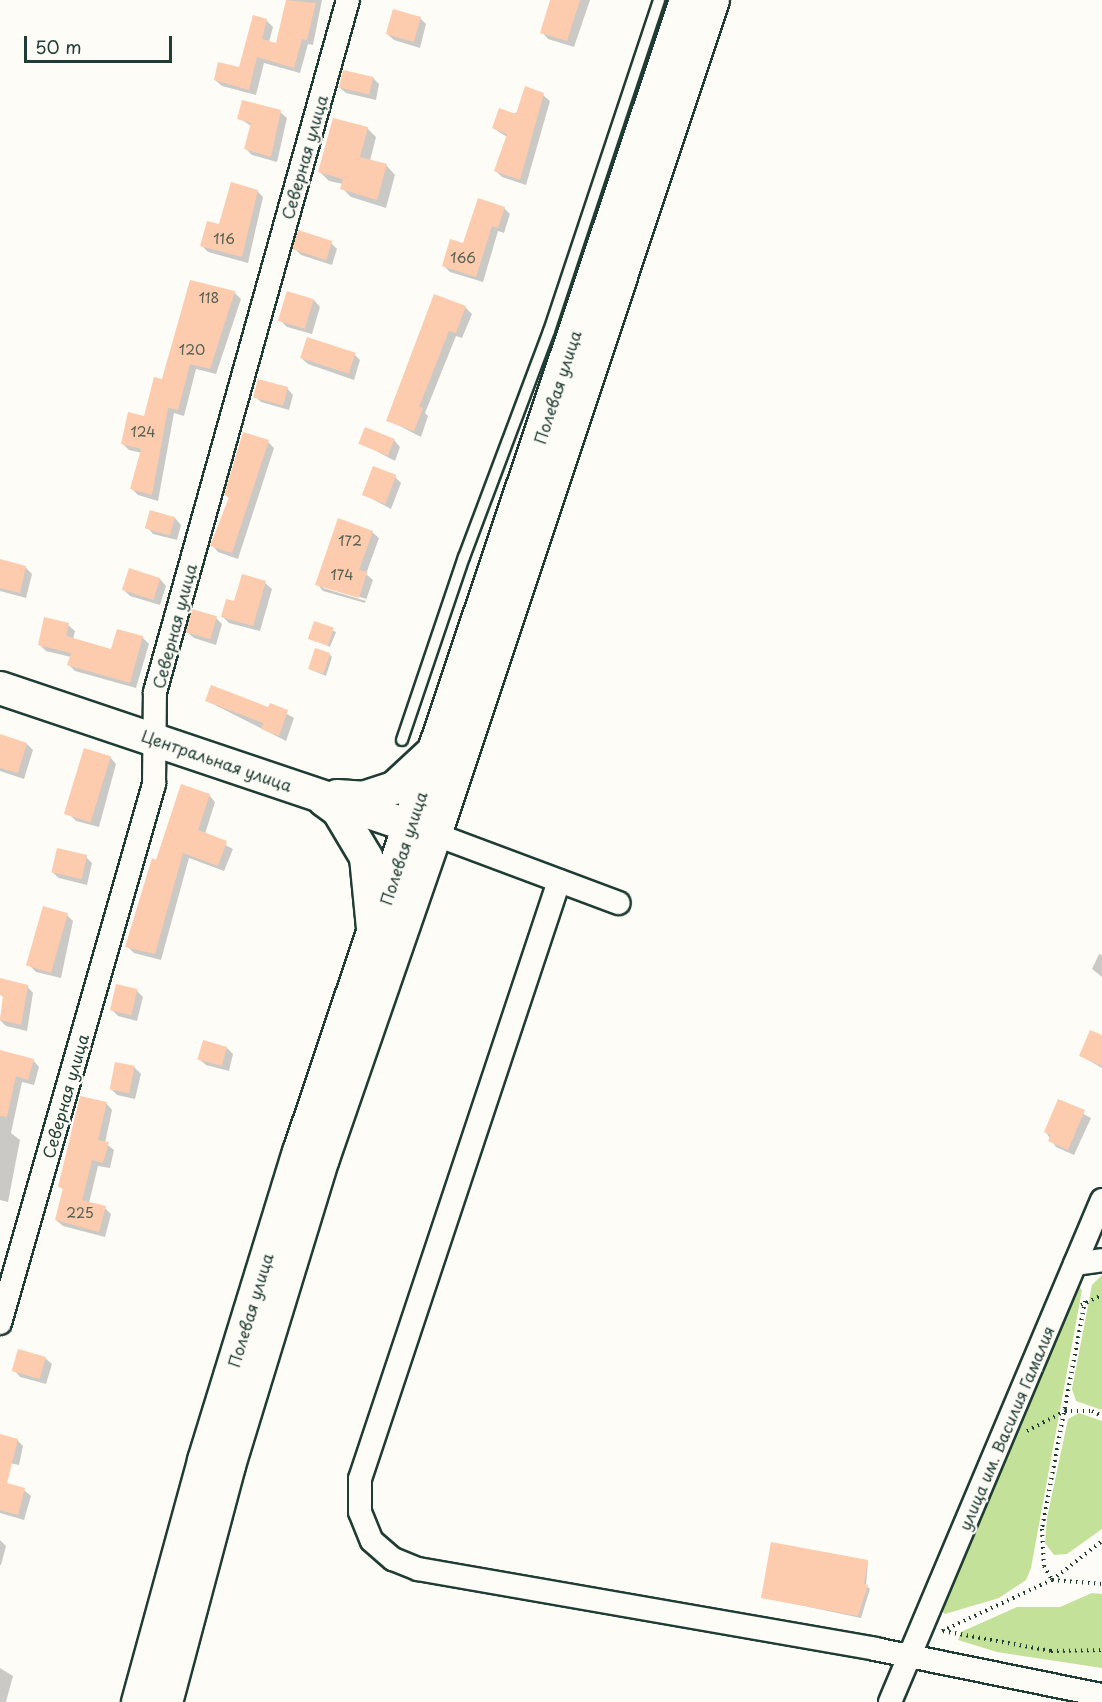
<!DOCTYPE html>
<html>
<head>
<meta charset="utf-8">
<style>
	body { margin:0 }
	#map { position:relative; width:1102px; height:1702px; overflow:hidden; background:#fdfcf7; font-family:"Playpen Sans",sans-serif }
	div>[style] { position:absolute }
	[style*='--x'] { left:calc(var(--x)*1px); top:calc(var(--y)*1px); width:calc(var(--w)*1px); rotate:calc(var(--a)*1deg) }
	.green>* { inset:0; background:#c4e199 }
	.shadow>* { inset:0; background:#0003; transform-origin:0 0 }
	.building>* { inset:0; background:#fdcbad; transform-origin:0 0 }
	.path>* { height:4px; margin-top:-2px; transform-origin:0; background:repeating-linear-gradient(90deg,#1f3d34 0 1.5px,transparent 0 6px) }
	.roads { filter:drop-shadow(2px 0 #1f3d34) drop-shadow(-2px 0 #1f3d34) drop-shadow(0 2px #1f3d34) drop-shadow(0 -2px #1f3d34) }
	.lane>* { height:10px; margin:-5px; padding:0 5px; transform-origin:5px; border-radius:5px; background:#fdfcf7 }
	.street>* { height:22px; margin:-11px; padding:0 11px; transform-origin:11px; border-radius:11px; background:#fdfcf7 }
	.secondary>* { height:32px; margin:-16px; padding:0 16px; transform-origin:16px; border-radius:16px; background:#fdfcf7 }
	.highway>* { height:33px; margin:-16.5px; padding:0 16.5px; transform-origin:16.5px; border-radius:16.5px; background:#fdfcf7 }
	span { translate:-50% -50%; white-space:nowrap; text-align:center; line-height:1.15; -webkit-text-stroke:4.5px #fdfcf7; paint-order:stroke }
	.number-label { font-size:14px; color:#566052 }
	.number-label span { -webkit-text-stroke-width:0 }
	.street-label { font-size:16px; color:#1f3d34 }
	.scale { position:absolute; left:24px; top:36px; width:148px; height:27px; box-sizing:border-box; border:3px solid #1f3d34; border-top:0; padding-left:8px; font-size:18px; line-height:21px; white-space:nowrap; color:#1f3d34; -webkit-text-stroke:4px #fdfcf7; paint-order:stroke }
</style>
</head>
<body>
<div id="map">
	<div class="green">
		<div style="clip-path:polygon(1102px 1275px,1102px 1410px,1076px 1401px,1072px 1389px,1092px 1285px)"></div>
		<div style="clip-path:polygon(1077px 1285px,1082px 1290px,1031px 1568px,1026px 1580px,999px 1598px,945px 1614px,940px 1609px)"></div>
		<div style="clip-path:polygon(1079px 1413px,1102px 1421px,1102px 1529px,1067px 1554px,1054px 1555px,1045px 1543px,1047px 1518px,1068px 1419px)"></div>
		<div style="clip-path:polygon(1092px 1593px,1102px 1594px,1102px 1668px,997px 1652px,958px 1640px,961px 1632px,1017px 1607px,1060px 1607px)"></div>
	</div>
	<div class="shadow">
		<div style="clip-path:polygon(287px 0,322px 0,313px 45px,308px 44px,300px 73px,264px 63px,256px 95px,222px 86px,215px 80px,240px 69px,266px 20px,273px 27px,269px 42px,277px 45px)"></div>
		<div style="clip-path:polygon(553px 0,590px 0,574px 47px,548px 39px,542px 32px)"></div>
		<div style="clip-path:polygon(420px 18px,426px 24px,420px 48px,394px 40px,387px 34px)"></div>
		<div style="clip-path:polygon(373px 78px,379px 84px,376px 100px,346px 93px,339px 87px)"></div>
		<div style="clip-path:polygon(543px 95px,550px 101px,526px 185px,502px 177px,496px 171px,507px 137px,493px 128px)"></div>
		<div style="clip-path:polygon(280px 112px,287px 118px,277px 162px,252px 155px,246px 149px,251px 126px,239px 118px)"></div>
		<div style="clip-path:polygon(367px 128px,376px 137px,370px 161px,387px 166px,395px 175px,386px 208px,351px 197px,342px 188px,343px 184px,329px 181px,320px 172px)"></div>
		<div style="clip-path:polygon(257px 191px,263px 197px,248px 263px,208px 252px,202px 246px)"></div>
		<div style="clip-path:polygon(504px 208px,510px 214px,504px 233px,498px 231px,483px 282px,450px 272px,444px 266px)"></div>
		<div style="clip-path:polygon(331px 243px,337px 249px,332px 265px,301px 255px,294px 248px)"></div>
		<div style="clip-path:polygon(234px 292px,241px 299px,216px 374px,196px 369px,184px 416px,174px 413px,158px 501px,138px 495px,132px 489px,142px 453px,129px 450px,122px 443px,145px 417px,163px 381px)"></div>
		<div style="clip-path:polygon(435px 296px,465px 307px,472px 314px,462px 338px,456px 336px,425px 413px,428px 416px,421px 437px,388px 420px)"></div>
		<div style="clip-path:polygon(314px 300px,320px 307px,312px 334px,287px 327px,280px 320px)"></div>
		<div style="clip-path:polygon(354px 354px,360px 360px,354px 380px,308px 364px,301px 358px)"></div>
		<div style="clip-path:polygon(287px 388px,293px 395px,289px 410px,261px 402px,255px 396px)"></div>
		<div style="clip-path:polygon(394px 440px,400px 447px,395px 461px,361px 443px)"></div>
		<div style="clip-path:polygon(268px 442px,274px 448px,238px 559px,218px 552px,212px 545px,230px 499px,226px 495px)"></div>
		<div style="clip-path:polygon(395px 477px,401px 483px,391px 509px,363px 494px)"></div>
		<div style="clip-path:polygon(175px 518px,181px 525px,177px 540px,153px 534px,147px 527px)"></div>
		<div style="clip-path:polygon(evenodd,372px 532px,379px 538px,366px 574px,373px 580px,365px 603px,323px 591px,317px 584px,372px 532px,323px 585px,366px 599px,366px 601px,323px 588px,323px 585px)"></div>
		<div style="clip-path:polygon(0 564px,25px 567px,32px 574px,26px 598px,0 591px)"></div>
		<div style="clip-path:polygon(160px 579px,166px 586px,160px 605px,130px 596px,124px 590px)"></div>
		<div style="clip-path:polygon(265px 583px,272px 589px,260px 631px,229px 623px,222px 616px)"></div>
		<div style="clip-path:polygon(216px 618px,222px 624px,216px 645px,194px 638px,187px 632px)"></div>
		<div style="left:315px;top:623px;width:23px;height:16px;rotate:23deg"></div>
		<div style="clip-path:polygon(68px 625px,75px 631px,73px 639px,112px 651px,142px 637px,149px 644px,136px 688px,75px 671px,69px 665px,71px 657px,46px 651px,40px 645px)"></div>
		<div style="clip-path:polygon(329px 654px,332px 657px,326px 676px,309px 669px)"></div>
		<div style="clip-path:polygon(207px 701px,269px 709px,271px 705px,294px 718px,286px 741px)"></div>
		<div style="clip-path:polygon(0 736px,27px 744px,33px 750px,24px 779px,0 771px)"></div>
		<div style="clip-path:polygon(110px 757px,116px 764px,99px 827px,76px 821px,69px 814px)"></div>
		<div style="clip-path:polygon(209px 795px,215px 802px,205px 834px,233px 849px,224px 871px,189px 858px,161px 960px,134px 953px,127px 946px,157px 861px)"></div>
		<div style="clip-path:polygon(86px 857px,92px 863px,87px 885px,59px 878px,52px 872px)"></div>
		<div style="clip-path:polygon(67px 915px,73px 921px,61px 978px,36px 972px,29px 965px)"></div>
		<div style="clip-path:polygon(1099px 954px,1102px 955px,1102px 977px,1092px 969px)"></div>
		<div style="clip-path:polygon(27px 986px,33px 993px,27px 1031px,6px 1026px,0 1020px,4px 1000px,0 988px)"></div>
		<div style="clip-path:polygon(136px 990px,143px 997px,137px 1021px,118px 1016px,112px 1010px)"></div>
		<div style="clip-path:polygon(1102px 1037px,1102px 1068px,1081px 1056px)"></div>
		<div style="clip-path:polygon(227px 1048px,233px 1054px,229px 1071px,206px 1065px,199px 1059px)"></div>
		<div style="clip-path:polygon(0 1051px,33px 1060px,39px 1067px,34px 1085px,22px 1082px,11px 1133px,20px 1140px,8px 1202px,0 1200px)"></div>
		<div style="clip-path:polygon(134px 1067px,141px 1074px,135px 1099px,117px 1095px,110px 1088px)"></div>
		<div style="clip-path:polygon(1059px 1101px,1091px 1118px,1074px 1155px,1056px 1147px,1045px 1131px)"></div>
		<div style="clip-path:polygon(106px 1103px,112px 1110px,105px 1143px,114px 1150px,110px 1168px,98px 1166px,89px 1203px,105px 1208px,111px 1214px,105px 1237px,63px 1226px,56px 1220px,64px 1191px,60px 1186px)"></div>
		<div style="clip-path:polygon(45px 1358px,52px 1364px,46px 1384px,20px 1377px,14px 1370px)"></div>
		<div style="clip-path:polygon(0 1436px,17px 1440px,23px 1446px,19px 1465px,0 1461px)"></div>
		<div style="clip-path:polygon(0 1490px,24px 1490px,31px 1496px,24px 1520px,0 1513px)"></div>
		<div style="clip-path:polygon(0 1540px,6px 1546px,1px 1565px,0 1565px)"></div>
		<div style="clip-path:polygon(868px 1561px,866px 1586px,870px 1589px,861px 1618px,762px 1597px)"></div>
		<div style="clip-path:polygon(0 1668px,13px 1676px,6px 1702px,0 1702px)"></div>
	</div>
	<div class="building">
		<div style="clip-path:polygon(286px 0,316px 3px,307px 40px,302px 39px,294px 68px,257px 57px,249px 90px,214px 80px,218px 62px,239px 67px,253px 15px,267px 19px,262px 39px,276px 43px)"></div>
		<div style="clip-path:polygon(550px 0,580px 0,567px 41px,540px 33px)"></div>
		<div style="left:393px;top:9px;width:29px;height:26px;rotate:16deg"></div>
		<div style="left:343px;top:70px;width:31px;height:18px;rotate:13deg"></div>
		<div style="clip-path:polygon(525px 86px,544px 93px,520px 180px,494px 171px,507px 134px,492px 128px,499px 108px,516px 114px)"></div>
		<div style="clip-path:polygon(242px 100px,281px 110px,271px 157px,244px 149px,251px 123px,237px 119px)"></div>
		<div style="clip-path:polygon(333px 118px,368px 127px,360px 157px,387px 164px,377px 200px,340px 189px,343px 179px,318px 172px)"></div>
		<div style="clip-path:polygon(231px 182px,258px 190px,242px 257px,200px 246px,207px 221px,219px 224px)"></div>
		<div style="clip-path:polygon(478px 198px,505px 207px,498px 228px,492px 226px,476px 277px,442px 266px,450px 239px,463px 243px)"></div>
		<div style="left:298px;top:230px;width:36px;height:20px;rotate:18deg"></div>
		<div style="clip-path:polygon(190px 280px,235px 291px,210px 369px,190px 364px,178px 410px,168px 408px,152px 495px,130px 489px,141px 449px,121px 444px,128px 412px,144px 416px,154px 377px,162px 379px)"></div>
		<div style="left:287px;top:291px;width:28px;height:31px;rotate:17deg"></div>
		<div style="clip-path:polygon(434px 294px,466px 306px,456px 333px,449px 331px,419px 407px,423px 408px,414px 431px,386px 421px)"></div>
		<div style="left:307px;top:337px;width:51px;height:22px;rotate:18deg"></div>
		<div style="left:258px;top:379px;width:31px;height:19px;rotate:15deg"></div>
		<div style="left:365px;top:427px;width:32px;height:18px;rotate:22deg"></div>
		<div style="clip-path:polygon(243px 432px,269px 440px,232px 553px,210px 546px,229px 497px,224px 495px)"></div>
		<div style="left:373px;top:466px;width:25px;height:31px;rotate:21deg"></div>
		<div style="left:150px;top:510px;width:26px;height:19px;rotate:16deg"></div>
		<div style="clip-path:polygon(338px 518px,373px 531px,359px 570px,367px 572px,359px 598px,315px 585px)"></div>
		<div style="clip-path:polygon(0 559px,26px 566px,20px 593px,0 588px)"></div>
		<div style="left:129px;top:568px;width:33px;height:23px;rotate:18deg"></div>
		<div style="clip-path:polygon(242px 574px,266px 581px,253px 626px,221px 617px,226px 599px,234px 601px)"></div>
		<div style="left:192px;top:609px;width:26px;height:24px;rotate:16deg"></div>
		<div style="clip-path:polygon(44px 617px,69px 623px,66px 636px,111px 649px,117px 629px,143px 636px,130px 683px,67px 665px,71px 653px,38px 645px)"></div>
		<div style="left:314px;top:621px;width:21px;height:19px;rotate:19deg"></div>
		<div style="left:315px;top:648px;width:16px;height:22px;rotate:18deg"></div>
		<div style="clip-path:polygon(211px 685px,268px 707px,270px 703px,288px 710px,279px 736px,261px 729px,263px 723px,205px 701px)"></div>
		<div style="clip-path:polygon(0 734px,27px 743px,18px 773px,0 768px)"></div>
		<div style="left:84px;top:748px;width:28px;height:69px;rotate:17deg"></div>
		<div style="clip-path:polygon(181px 784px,210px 794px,198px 830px,227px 841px,218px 866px,183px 853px,155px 954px,125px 947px,152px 858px,156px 860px)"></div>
		<div style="left:57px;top:848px;width:31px;height:25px;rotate:13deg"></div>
		<div style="left:43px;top:906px;width:26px;height:62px;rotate:16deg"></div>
		<div style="clip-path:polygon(0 978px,28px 985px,21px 1025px,0 1020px,3px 996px,0 995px)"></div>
		<div style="left:116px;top:984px;width:22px;height:27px;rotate:13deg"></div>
		<div style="clip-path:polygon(1090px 1030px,1102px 1035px,1102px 1066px,1079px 1056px)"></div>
		<div style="left:203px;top:1040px;width:25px;height:20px;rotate:16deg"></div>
		<div style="clip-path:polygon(0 1050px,34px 1059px,28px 1080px,16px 1076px,7px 1117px,0 1116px)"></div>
		<div style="left:115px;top:1062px;width:20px;height:28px;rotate:11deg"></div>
		<div style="clip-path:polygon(80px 1096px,107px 1102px,98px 1140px,109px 1142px,103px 1163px,92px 1160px,82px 1200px,106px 1206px,99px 1232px,55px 1220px,63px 1188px,58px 1187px)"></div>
		<div style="clip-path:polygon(1058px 1099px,1085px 1110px,1068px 1150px,1048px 1141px,1051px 1135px,1044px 1132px)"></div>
		<div style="left:18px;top:1349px;width:29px;height:23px;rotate:16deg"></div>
		<div style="clip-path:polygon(0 1434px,18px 1439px,7px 1483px,25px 1488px,18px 1515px,0 1510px)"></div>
		<div style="clip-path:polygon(771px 1542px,868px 1560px,864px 1584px,868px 1585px,858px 1616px,761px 1598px)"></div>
	</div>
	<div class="path">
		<div style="--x:1085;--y:1301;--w:232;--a:100.7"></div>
		<div style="--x:1042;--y:1529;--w:37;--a:87"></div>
		<div style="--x:1044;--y:1566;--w:16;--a:60"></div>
		<div style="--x:1052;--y:1580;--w:50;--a:4.6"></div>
		<div style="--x:1081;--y:1305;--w:23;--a:-25"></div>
		<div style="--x:1027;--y:1431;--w:43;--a:-27.8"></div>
		<div style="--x:1065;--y:1411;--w:27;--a:0"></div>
		<div style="--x:1092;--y:1411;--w:11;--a:27"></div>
		<div style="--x:942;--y:1631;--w:121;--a:-24.9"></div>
		<div style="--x:1052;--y:1580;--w:63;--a:-38"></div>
		<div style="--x:943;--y:1631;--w:110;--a:10.5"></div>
		<div style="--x:1051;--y:1651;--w:51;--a:-1.1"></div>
	</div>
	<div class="roads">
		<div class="lane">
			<div style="--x:402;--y:740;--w:193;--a:-71.3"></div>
			<div style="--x:464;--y:557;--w:241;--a:-69.4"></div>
			<div style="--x:549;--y:331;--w:349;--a:-71.6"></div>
		</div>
		<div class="street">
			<div style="--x:434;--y:834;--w:197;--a:20.5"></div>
			<div style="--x:559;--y:881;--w:630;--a:108.41"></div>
			<div style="--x:360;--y:1479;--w:33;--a:90"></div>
			<div style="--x:360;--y:1512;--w:31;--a:68"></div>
			<div style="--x:372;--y:1541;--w:28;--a:41"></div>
			<div style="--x:393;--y:1559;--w:27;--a:22"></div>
			<div style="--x:418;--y:1569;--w:464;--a:9.9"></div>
			<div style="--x:875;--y:1649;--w:232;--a:11.5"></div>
			<div style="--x:1075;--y:1264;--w:27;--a:-8"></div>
			<div style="--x:0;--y:1323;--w:561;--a:-74.05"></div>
			<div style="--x:154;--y:784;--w:92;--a:-89.4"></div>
			<div style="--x:155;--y:692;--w:718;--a:-74.42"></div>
			<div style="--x:890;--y:1702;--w:545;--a:-67.11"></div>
		</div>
		<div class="secondary">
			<div style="--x:0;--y:688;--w:458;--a:18.6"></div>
			<div style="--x:337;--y:796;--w:26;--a:4"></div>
			<div style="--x:363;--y:798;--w:33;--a:-18"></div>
			<div style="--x:394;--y:788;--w:57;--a:-42.9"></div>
			<div style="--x:324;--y:800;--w:17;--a:36"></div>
			<div style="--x:338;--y:810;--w:55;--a:59.2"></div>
			<div style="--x:366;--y:857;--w:72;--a:84.4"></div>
		</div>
		<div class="highway">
			<div style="--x:138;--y:1702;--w:251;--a:-74.7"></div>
			<div style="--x:204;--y:1460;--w:322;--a:-72.9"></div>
			<div style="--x:299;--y:1152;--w:1215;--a:-71.43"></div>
			<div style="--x:165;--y:1702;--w:245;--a:-75.1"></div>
			<div style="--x:228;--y:1465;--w:321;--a:-73"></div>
			<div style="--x:322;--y:1158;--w:343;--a:-70.9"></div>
			<div style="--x:434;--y:834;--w:879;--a:-71.57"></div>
		</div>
	</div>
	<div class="number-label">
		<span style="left:224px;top:239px">116</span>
		<span style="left:463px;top:258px">166</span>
		<span style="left:209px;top:298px">118</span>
		<span style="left:192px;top:350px">120</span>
		<span style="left:143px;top:432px">124</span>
		<span style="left:350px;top:541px">172</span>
		<span style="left:342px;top:575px">174</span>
		<span style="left:80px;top:1213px">225</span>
	</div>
	<div class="street-label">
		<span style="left:304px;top:157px;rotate:-74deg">Северная улица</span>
		<span style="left:557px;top:387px;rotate:-72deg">Полевая улица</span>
		<span style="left:174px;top:626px;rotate:-75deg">Северная улица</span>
		<span style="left:217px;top:760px;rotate:19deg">Центральная улица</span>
		<span style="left:403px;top:848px;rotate:-72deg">Полевая улица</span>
		<span style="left:65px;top:1096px;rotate:-74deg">Северная улица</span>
		<span style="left:250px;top:1310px;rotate:-73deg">Полевая улица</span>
		<span style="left:1006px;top:1428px;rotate:-67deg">улица им. Василия Гамалия</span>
	</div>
	<div class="scale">50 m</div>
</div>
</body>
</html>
